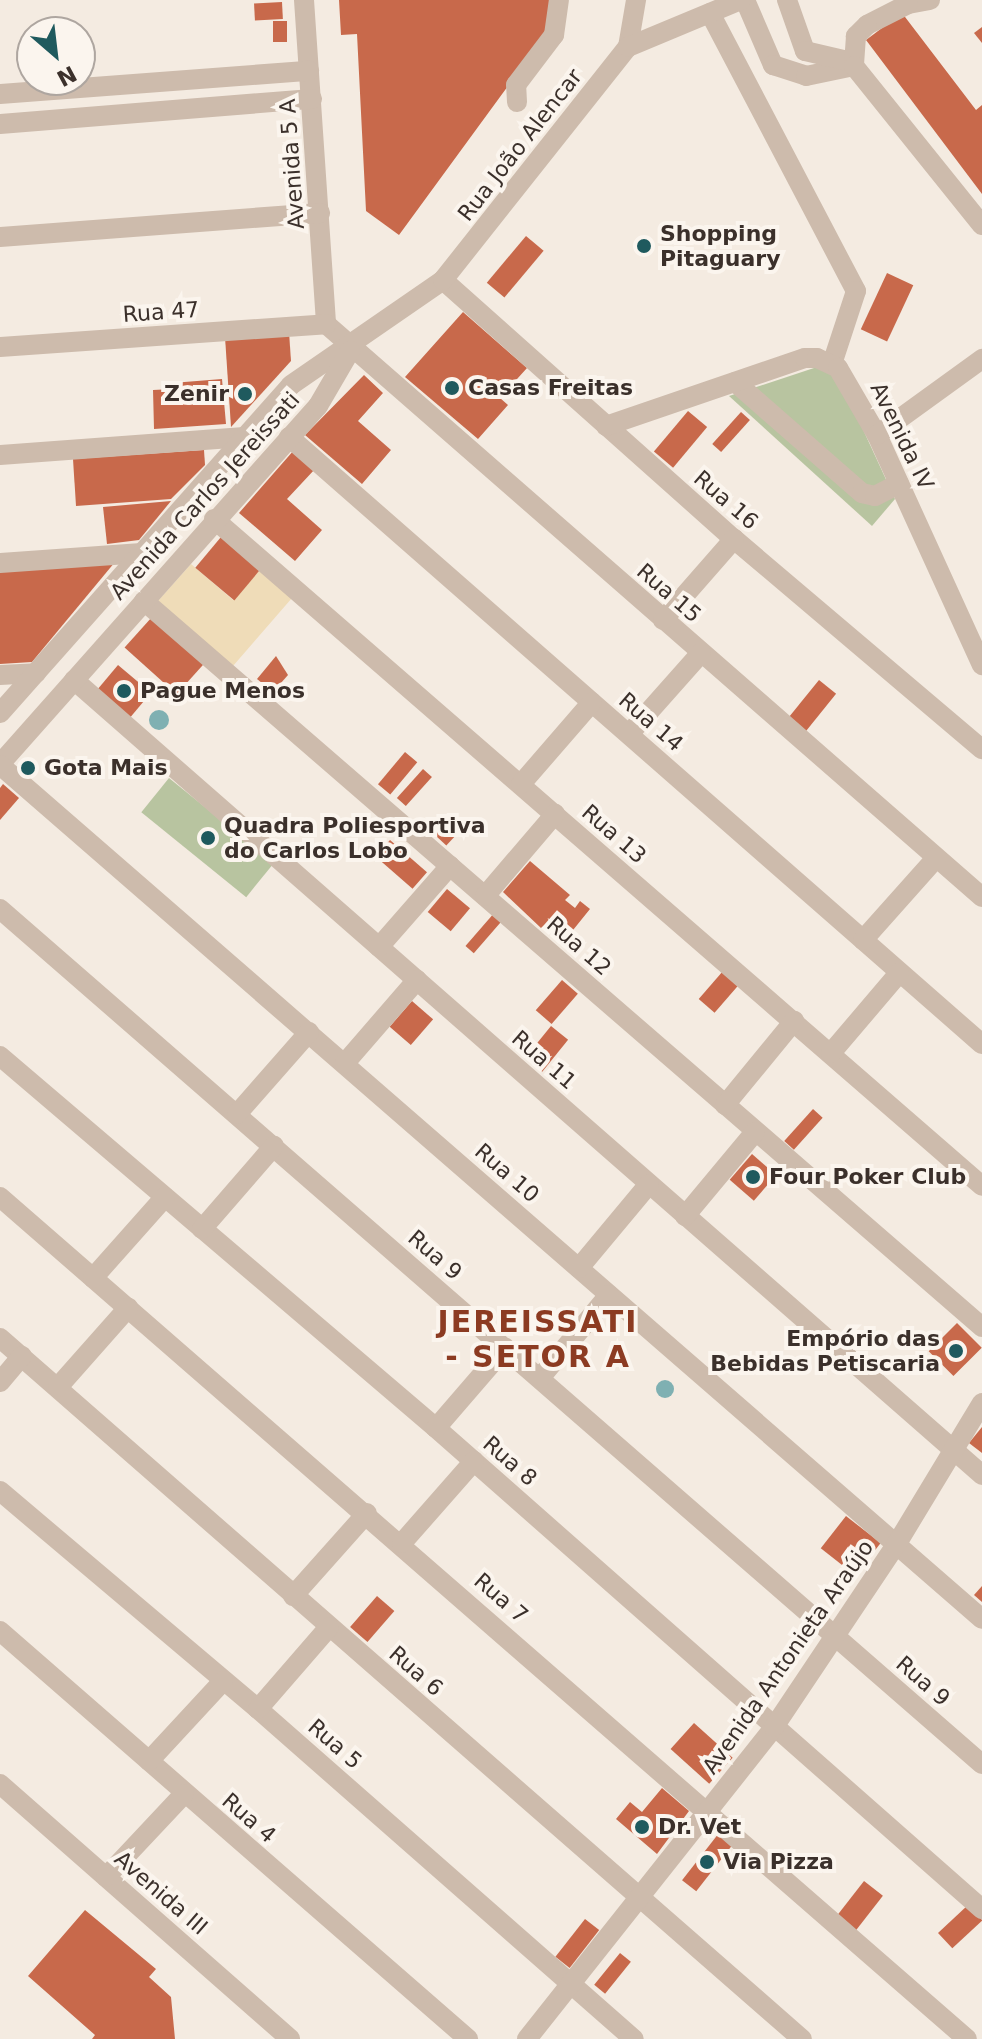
<!DOCTYPE html>
<html>
<head>
<meta charset="utf-8">
<style>
	body { margin:0 }
	#map { position:relative; width:982px; height:2039px; overflow:hidden; background:#f4ebe1; font-family:"DejaVu Sans",sans-serif }
	div>[style] { position:absolute }
	[style*='--x'] { left:calc(var(--x)*1px); top:calc(var(--y)*1px); width:calc(var(--w)*1px); rotate:calc(var(--a)*1deg) }
	.green>* { inset:0; background:#b8c4a0; transform-origin:0 0 }
	.sand>* { inset:0; background:#efdcb8 }
	.water>* { inset:0; background:#7fb0b2 }
	.round { border-radius:50% }
	.building>* { inset:0; background:#c8694b; transform-origin:0 0 }
	.minor>* { height:20px; margin:-10px; padding:0 10px; transform-origin:10px; border-radius:10px; background:#cdbbac }
	.dots>* { width:22px; height:22px; translate:-50% -50%; box-sizing:border-box; border:4px solid #fbf5ee; border-radius:50% }
	span { translate:-50% -50%; white-space:nowrap; text-align:center; line-height:1.15; -webkit-text-stroke:8px #fbf5ee; paint-order:stroke }
	.street-label { font-size:22px; color:#3b302b }
	.poi-label { font-size:22px; color:#3b302b; font-weight:700 }
	.left { translate:0 -50%; text-align:left }
	.right { translate:-100% -50%; text-align:right }
	.district-label { font-size:30px; color:#8c3b22; font-weight:700; letter-spacing:2px }
	.north { position:absolute; left:16px; top:16px; width:80px; height:80px; box-sizing:border-box; background:#fbf5ee; border:2px solid #aea6a0; border-radius:50%; rotate:152deg; font-size:22px; font-weight:700; line-height:32px; text-align:center; color:#3b302b }
	.north::after { content:''; display:block; margin:auto; width:28px; height:36px; background:#1f5a5e; clip-path:polygon(50% 0,100% 100%,50% 72%,0 100%) }
</style>
</head>
<body>
<div id="map">
	<div class="green">
		<div style="clip-path:polygon(817px 367px,828px 370px,849px 399px,895px 499px,872px 526px,729px 396px)"></div>
		<div style="left:169px;top:778px;width:135px;height:44px;rotate:39deg"></div>
	</div>
	<div class="sand">
		<div style="clip-path:polygon(191px 564px,233px 600px,260px 570px,292px 598px,233px 666px,157px 602px)"></div>
	</div>
	<div class="water">
		<div class="round" style="left:149px;top:710px;width:20px;height:20px"></div>
		<div class="round" style="left:656px;top:1380px;width:18px;height:18px"></div>
	</div>
	<div class="building">
		<div style="clip-path:polygon(339px 0,551px 0,552px 26px,399px 235px,366px 211px,357px 34px,341px 35px)"></div>
		<div style="left:282px;top:2px;width:17px;height:28px;rotate:87deg"></div>
		<div style="clip-path:polygon(902px 13px,976px 110px,982px 105px,982px 194px,866px 40px)"></div>
		<div style="left:273px;top:21px;width:14px;height:21px"></div>
		<div style="clip-path:polygon(982px 27px,982px 43px,974px 33px)"></div>
		<div style="left:526px;top:236px;width:23px;height:61px;rotate:40deg"></div>
		<div style="left:887px;top:273px;width:29px;height:62px;rotate:25deg"></div>
		<div style="clip-path:polygon(463px 312px,527px 368px,500px 398px,508px 405px,478px 439px,405px 377px)"></div>
		<div style="clip-path:polygon(289px 332px,291px 361px,231px 427px,225px 337px)"></div>
		<div style="clip-path:polygon(364px 375px,383px 393px,358px 421px,391px 450px,362px 484px,305px 435px)"></div>
		<div style="clip-path:polygon(222px 379px,226px 424px,154px 429px,153px 390px,173px 389px,172px 383px)"></div>
		<div style="left:688px;top:411px;width:25px;height:53px;rotate:40deg"></div>
		<div style="left:741px;top:412px;width:12px;height:43px;rotate:42deg"></div>
		<div style="clip-path:polygon(204px 450px,205px 465px,171px 499px,76px 506px,73px 459px)"></div>
		<div style="clip-path:polygon(294px 450px,315px 469px,287px 499px,322px 530px,295px 561px,239px 513px)"></div>
		<div style="clip-path:polygon(171px 501px,139px 540px,107px 544px,103px 507px)"></div>
		<div style="left:221px;top:537px;width:51px;height:40px;rotate:40deg"></div>
		<div style="clip-path:polygon(115px 562px,32px 662px,0 664px,0 569px)"></div>
		<div style="left:152px;top:617px;width:70px;height:41px;rotate:42deg"></div>
		<div style="clip-path:polygon(276px 656px,288px 675px,273px 692px,257px 679px)"></div>
		<div style="left:118px;top:665px;width:43px;height:32px;rotate:40deg"></div>
		<div style="left:819px;top:680px;width:22px;height:48px;rotate:39deg"></div>
		<div style="left:405px;top:752px;width:16px;height:42px;rotate:40deg"></div>
		<div style="left:26px;top:758px;width:16px;height:14px;rotate:40deg"></div>
		<div style="left:423px;top:769px;width:12px;height:39px;rotate:42deg"></div>
		<div style="clip-path:polygon(3px 784px,19px 798px,0 820px,0 788px)"></div>
		<div style="left:448px;top:813px;width:21px;height:25px;rotate:43deg"></div>
		<div style="left:390px;top:840px;width:49px;height:22px;rotate:41deg"></div>
		<div style="clip-path:polygon(530px 861px,570px 895px,565px 900px,575px 908px,580px 901px,590px 909px,565px 940px,546px 924px,541px 928px,503px 892px)"></div>
		<div style="left:447px;top:889px;width:30px;height:30px;rotate:40deg"></div>
		<div style="left:495px;top:912px;width:11px;height:45px;rotate:41deg"></div>
		<div style="left:723px;top:971px;width:21px;height:37px;rotate:41deg"></div>
		<div style="left:562px;top:980px;width:21px;height:40px;rotate:41deg"></div>
		<div style="left:412px;top:1001px;width:28px;height:34px;rotate:41deg"></div>
		<div style="left:551px;top:1026px;width:22px;height:41px;rotate:39deg"></div>
		<div style="left:813px;top:1109px;width:13px;height:43px;rotate:42deg"></div>
		<div style="left:752px;top:1154px;width:32px;height:34px;rotate:41deg"></div>
		<div style="left:957px;top:1323px;width:35px;height:40px;rotate:45deg"></div>
		<div style="clip-path:polygon(982px 1427px,982px 1453px,969px 1443px)"></div>
		<div style="left:846px;top:1516px;width:44px;height:41px;rotate:38deg"></div>
		<div style="clip-path:polygon(982px 1586px,982px 1602px,974px 1595px)"></div>
		<div style="left:377px;top:1596px;width:23px;height:41px;rotate:41deg"></div>
		<div style="left:694px;top:1723px;width:52px;height:35px;rotate:42deg"></div>
		<div style="clip-path:polygon(662px 1788px,689px 1811px,657px 1854px,616px 1819px,630px 1802px,642px 1812px)"></div>
		<div style="left:719px;top:1833px;width:18px;height:60px;rotate:38deg"></div>
		<div style="left:864px;top:1881px;width:24px;height:44px;rotate:38deg"></div>
		<div style="left:968px;top:1905px;width:21px;height:41px;rotate:47deg"></div>
		<div style="clip-path:polygon(85px 1910px,156px 1969px,149px 1977px,171px 1997px,175px 2039px,92px 2039px,95px 2035px,28px 1976px)"></div>
		<div style="left:585px;top:1919px;width:18px;height:48px;rotate:38deg"></div>
		<div style="left:620px;top:1953px;width:14px;height:41px;rotate:39deg"></div>
	</div>
	<div class="minor">
		<div style="--x:304;--y:0;--w:325;--a:86.1"></div>
		<div style="--x:745;--y:0;--w:71;--a:66.7"></div>
		<div style="--x:773;--y:65;--w:35;--a:18"></div>
		<div style="--x:806;--y:76;--w:49;--a:-11.8"></div>
		<div style="--x:787;--y:0;--w:54;--a:70.6"></div>
		<div style="--x:805;--y:51;--w:44;--a:13.1"></div>
		<div style="--x:930;--y:0;--w:22;--a:170"></div>
		<div style="--x:908;--y:4;--w:46;--a:152.9"></div>
		<div style="--x:867;--y:25;--w:16;--a:135"></div>
		<div style="--x:856;--y:36;--w:30;--a:94"></div>
		<div style="--x:854;--y:66;--w:204;--a:51.2"></div>
		<div style="--x:710;--y:13;--w:314;--a:62.3"></div>
		<div style="--x:856;--y:291;--w:77;--a:108.2"></div>
		<div style="--x:628;--y:47;--w:48;--a:-80.3"></div>
		<div style="--x:0;--y:94;--w:310;--a:-4.3"></div>
		<div style="--x:517;--y:102;--w:17;--a:-93"></div>
		<div style="--x:516;--y:85;--w:63;--a:-52.8"></div>
		<div style="--x:554;--y:35;--w:35;--a:-82"></div>
		<div style="--x:0;--y:124;--w:313;--a:-4.6"></div>
		<div style="--x:0;--y:237;--w:321;--a:-4.3"></div>
		<div style="--x:443;--y:280;--w:390;--a:41.7"></div>
		<div style="--x:734;--y:539;--w:325;--a:40.3"></div>
		<div style="--x:326;--y:324;--w:871;--a:41.14"></div>
		<div style="--x:0;--y:347;--w:327;--a:-4"></div>
		<div style="--x:735;--y:382;--w:169;--a:41.2"></div>
		<div style="--x:862;--y:493;--w:13;--a:13"></div>
		<div style="--x:875;--y:496;--w:27;--a:-27"></div>
		<div style="--x:606;--y:426;--w:210;--a:-18.9"></div>
		<div style="--x:805;--y:358;--w:12;--a:0"></div>
		<div style="--x:817;--y:358;--w:23;--a:25"></div>
		<div style="--x:838;--y:368;--w:78;--a:59.8"></div>
		<div style="--x:877;--y:435;--w:253;--a:65.5"></div>
		<div style="--x:877;--y:435;--w:130;--a:-35.9"></div>
		<div style="--x:289;--y:437;--w:921;--a:41.22"></div>
		<div style="--x:0;--y:455;--w:245;--a:-4.2"></div>
		<div style="--x:214;--y:519;--w:1017;--a:40.97"></div>
		<div style="--x:0;--y:563;--w:142;--a:-4"></div>
		<div style="--x:144;--y:601;--w:1109;--a:40.9"></div>
		<div style="--x:663;--y:620;--w:108;--a:-48.8"></div>
		<div style="--x:0;--y:675;--w:36;--a:-3"></div>
		<div style="--x:74;--y:680;--w:1207;--a:41.2"></div>
		<div style="--x:0;--y:713;--w:438;--a:-48.4"></div>
		<div style="--x:291;--y:385;--w:185;--a:-34.6"></div>
		<div style="--x:443;--y:280;--w:298;--a:-51.6"></div>
		<div style="--x:628;--y:47;--w:122;--a:-22.6"></div>
		<div style="--x:629;--y:734;--w:108;--a:-48.4"></div>
		<div style="--x:0;--y:764;--w:479;--a:-48.4"></div>
		<div style="--x:318;--y:406;--w:64;--a:-59.8"></div>
		<div style="--x:0;--y:765;--w:1301;--a:41.01"></div>
		<div style="--x:521;--y:784;--w:108;--a:-49.1"></div>
		<div style="--x:485;--y:896;--w:108;--a:-49.5"></div>
		<div style="--x:0;--y:909;--w:1302;--a:41.05"></div>
		<div style="--x:863;--y:940;--w:110;--a:-48.3"></div>
		<div style="--x:379;--y:947;--w:108;--a:-48.8"></div>
		<div style="--x:831;--y:1053;--w:105;--a:-49.6"></div>
		<div style="--x:0;--y:1056;--w:573;--a:40.47"></div>
		<div style="--x:436;--y:1428;--w:728;--a:41.38"></div>
		<div style="--x:345;--y:1063;--w:110;--a:-49.1"></div>
		<div style="--x:725;--y:1105;--w:109;--a:-50.6"></div>
		<div style="--x:237;--y:1114;--w:109;--a:-48.7"></div>
		<div style="--x:0;--y:1197;--w:1282;--a:41.05"></div>
		<div style="--x:685;--y:1216;--w:109;--a:-50.2"></div>
		<div style="--x:202;--y:1229;--w:110;--a:-49.1"></div>
		<div style="--x:579;--y:1268;--w:109;--a:-50.2"></div>
		<div style="--x:93;--y:1278;--w:108;--a:-48.4"></div>
		<div style="--x:0;--y:1338;--w:1065;--a:41.16"></div>
		<div style="--x:540;--y:1378;--w:108;--a:-50.3"></div>
		<div style="--x:0;--y:1382;--w:34;--a:-50"></div>
		<div style="--x:58;--y:1387;--w:106;--a:-48.5"></div>
		<div style="--x:436;--y:1428;--w:106;--a:-49.2"></div>
		<div style="--x:0;--y:1491;--w:338;--a:40.2"></div>
		<div style="--x:258;--y:1709;--w:500;--a:41.3"></div>
		<div style="--x:402;--y:1543;--w:109;--a:-48.7"></div>
		<div style="--x:293;--y:1596;--w:111;--a:-48.3"></div>
		<div style="--x:0;--y:1631;--w:621;--a:41.08"></div>
		<div style="--x:258;--y:1709;--w:108;--a:-49.1"></div>
		<div style="--x:149;--y:1761;--w:109;--a:-47.2"></div>
		<div style="--x:0;--y:1784;--w:386;--a:41.3"></div>
		<div style="--x:106;--y:1877;--w:114;--a:-46.8"></div>
		<div style="--x:527;--y:2039;--w:398;--a:-51.6"></div>
		<div style="--x:774;--y:1727;--w:219;--a:-56.2"></div>
		<div style="--x:896;--y:1545;--w:166;--a:-58.8"></div>
	</div>
	<div class="dots">
		<div style="left:644px;top:246px;background:#1f5a5e"></div>
		<div style="left:452px;top:388px;background:#1f5a5e"></div>
		<div style="left:245px;top:394px;background:#1f5a5e"></div>
		<div style="left:124px;top:691px;background:#1f5a5e"></div>
		<div style="left:28px;top:768px;background:#1f5a5e"></div>
		<div style="left:208px;top:838px;background:#1f5a5e"></div>
		<div style="left:753px;top:1177px;background:#1f5a5e"></div>
		<div style="left:956px;top:1351px;background:#1f5a5e"></div>
		<div style="left:642px;top:1827px;background:#1f5a5e"></div>
		<div style="left:707px;top:1862px;background:#1f5a5e"></div>
	</div>
	<div class="street-label">
		<span style="left:520px;top:145px;rotate:-52deg">Rua João Alencar</span>
		<span style="left:292px;top:164px;rotate:-94deg">Avenida 5 A</span>
		<span style="left:161px;top:312px;rotate:-4deg">Rua 47</span>
		<span style="left:902px;top:436px;rotate:64deg">Avenida IV</span>
		<span style="left:205px;top:496px;rotate:-48deg">Avenida Carlos Jereissati</span>
		<span style="left:726px;top:500px;rotate:41deg">Rua 16</span>
		<span style="left:669px;top:593px;rotate:41deg">Rua 15</span>
		<span style="left:651px;top:722px;rotate:41deg">Rua 14</span>
		<span style="left:614px;top:834px;rotate:41deg">Rua 13</span>
		<span style="left:579px;top:946px;rotate:41deg">Rua 12</span>
		<span style="left:544px;top:1060px;rotate:41deg">Rua 11</span>
		<span style="left:507px;top:1173px;rotate:41deg">Rua 10</span>
		<span style="left:435px;top:1255px;rotate:41deg">Rua 9</span>
		<span style="left:510px;top:1461px;rotate:41deg">Rua 8</span>
		<span style="left:501px;top:1598px;rotate:41deg">Rua 7</span>
		<span style="left:788px;top:1657px;rotate:-55deg">Avenida Antonieta Araújo</span>
		<span style="left:416px;top:1671px;rotate:41deg">Rua 6</span>
		<span style="left:923px;top:1681px;rotate:41deg">Rua 9</span>
		<span style="left:335px;top:1744px;rotate:41deg">Rua 5</span>
		<span style="left:249px;top:1818px;rotate:41deg">Rua 4</span>
		<span style="left:161px;top:1893px;rotate:41deg">Avenida III</span>
	</div>
	<div class="poi-label">
		<span class="left" style="left:660px;top:246px">Shopping<br>Pitaguary</span>
		<span class="left" style="left:468px;top:388px">Casas Freitas</span>
		<span class="right" style="left:229px;top:394px">Zenir</span>
		<span class="left" style="left:140px;top:691px">Pague Menos</span>
		<span class="left" style="left:44px;top:768px">Gota Mais</span>
		<span class="left" style="left:224px;top:838px">Quadra Poliesportiva<br>do Carlos Lobo</span>
		<span class="left" style="left:769px;top:1177px">Four Poker Club</span>
		<span class="right" style="left:940px;top:1351px">Empório das<br>Bebidas Petiscaria</span>
		<span class="left" style="left:658px;top:1827px">Dr. Vet</span>
		<span class="left" style="left:723px;top:1862px">Via Pizza</span>
	</div>
	<div class="district-label">
		<span style="left:538px;top:1339px">JEREISSATI<br>- SETOR A</span>
	</div>
	<div class="north">N</div>
</div>
</body>
</html>
